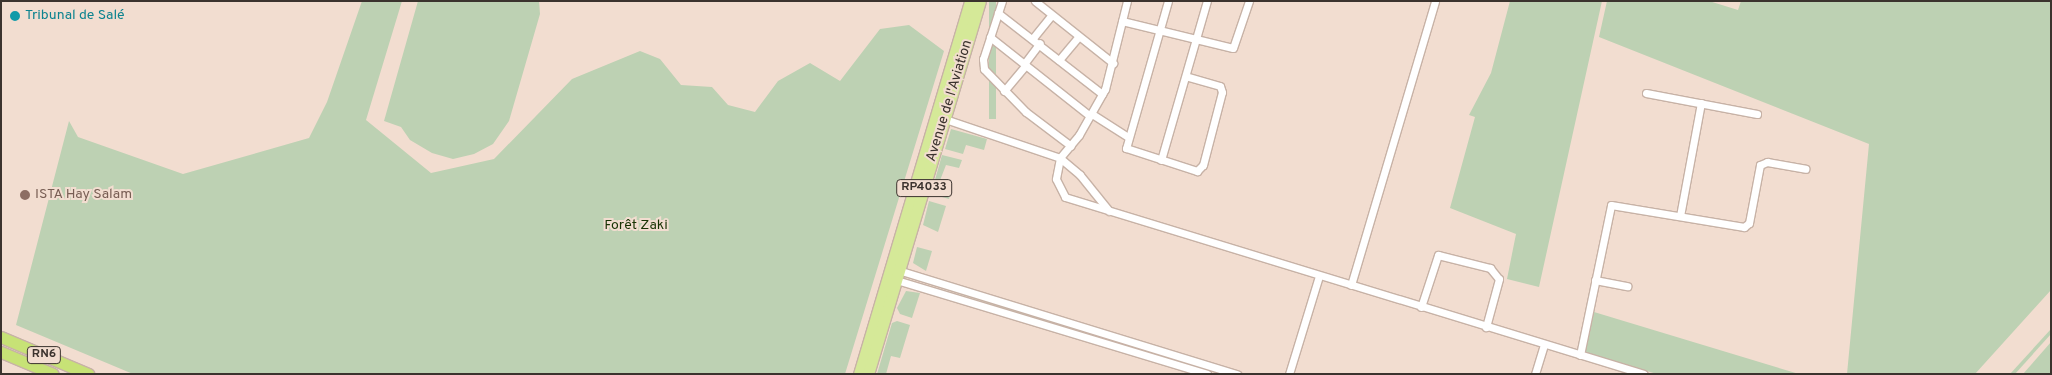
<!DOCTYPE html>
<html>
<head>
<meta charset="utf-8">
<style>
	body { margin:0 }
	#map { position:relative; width:2052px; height:375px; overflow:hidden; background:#f2ddd0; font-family:Overpass,sans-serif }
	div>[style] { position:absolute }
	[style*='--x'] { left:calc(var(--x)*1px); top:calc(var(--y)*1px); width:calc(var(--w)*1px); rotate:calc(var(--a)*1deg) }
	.green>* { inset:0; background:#bdd1b3; transform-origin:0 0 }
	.roads { filter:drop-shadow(1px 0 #c7b2a6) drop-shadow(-1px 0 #c7b2a6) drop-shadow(0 1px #c7b2a6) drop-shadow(0 -1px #c7b2a6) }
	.minor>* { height:7px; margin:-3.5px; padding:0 3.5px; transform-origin:3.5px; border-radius:3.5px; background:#fff }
	.primary>* { height:11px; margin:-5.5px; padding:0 5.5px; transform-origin:5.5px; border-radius:5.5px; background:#d5e998 }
	.trunk>* { height:11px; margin:-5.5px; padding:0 5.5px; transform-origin:5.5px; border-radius:5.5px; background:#c7e276 }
	.dots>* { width:14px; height:14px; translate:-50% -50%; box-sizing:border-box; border:2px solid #f2ddd0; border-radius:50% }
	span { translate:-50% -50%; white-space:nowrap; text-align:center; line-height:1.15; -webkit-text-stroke:4px #f2ddd0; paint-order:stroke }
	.shield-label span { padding:1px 4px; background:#f2ddd0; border:1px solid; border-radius:4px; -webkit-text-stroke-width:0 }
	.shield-label { font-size:12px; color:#3b332e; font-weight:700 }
	.culture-label { font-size:14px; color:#0d838f }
	.left { translate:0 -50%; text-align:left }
	.street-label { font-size:14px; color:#3b332e }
	.education-label { font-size:14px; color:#785e54 }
	.park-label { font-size:14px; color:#173303 }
	.frame { position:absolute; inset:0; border:2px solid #3b332e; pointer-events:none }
</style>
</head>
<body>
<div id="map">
	<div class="green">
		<div style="clip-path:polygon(362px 1px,402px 1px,366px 120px,431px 173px,494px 159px,572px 79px,640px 51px,660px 59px,681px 85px,712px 87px,728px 105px,755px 112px,778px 81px,810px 63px,840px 81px,880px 29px,909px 25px,944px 51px,845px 374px,133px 374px,16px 325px,69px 121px,78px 137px,183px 174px,309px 138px,327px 102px)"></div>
		<div style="clip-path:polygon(418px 1px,539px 1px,540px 14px,509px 121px,493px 144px,474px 154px,453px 159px,432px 153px,410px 140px,401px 127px,384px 121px)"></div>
		<div style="left:989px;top:1px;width:7px;height:118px"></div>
		<div style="clip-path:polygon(1510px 1px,1602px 1px,1539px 287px,1507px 279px,1516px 234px,1450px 208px,1475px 117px,1469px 115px,1491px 73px)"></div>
		<div style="clip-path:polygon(1607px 1px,1709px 1px,1738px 10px,1741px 1px,2051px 1px,2051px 290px,1975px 374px,1847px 374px,1869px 144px,1599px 37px)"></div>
		<div style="clip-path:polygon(951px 129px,987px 139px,984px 150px,966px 145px,963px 154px,945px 149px)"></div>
		<div style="clip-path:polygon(942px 155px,962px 160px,959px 168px,946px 165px,939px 183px,940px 187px,951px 190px,949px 199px,931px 194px)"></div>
		<div style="clip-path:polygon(929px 201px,946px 206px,938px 232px,923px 225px)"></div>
		<div style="clip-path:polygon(917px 247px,932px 251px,926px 271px,913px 263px)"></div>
		<div style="clip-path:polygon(925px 283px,926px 282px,1145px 349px,1034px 318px)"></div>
		<div style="clip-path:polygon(906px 291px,920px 293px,912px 318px,900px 314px,897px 308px)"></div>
		<div style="clip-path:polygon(1594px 312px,1799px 374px,1657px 374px,1585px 353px)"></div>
		<div style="clip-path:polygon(897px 321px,910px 325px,900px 358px,891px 356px,886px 374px,877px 374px,892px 323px)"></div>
		<div style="clip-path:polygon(2051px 329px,2051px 334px,2015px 374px,2010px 374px)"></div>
		<div style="clip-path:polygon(2051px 342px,2051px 374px,2023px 374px)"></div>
	</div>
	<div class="roads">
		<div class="minor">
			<div style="--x:1002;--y:1;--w:61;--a:108.1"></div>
			<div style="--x:983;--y:59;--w:10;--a:84"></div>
			<div style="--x:984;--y:69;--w:60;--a:45.7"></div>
			<div style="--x:1026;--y:112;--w:56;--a:37.1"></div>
			<div style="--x:1035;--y:1;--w:100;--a:38.5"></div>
			<div style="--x:1127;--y:1;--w:91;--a:104"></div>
			<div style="--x:1105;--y:89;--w:53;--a:119.5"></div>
			<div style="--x:1079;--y:135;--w:30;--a:130"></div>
			<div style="--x:1060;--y:158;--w:21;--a:101"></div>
			<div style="--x:1056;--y:179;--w:20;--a:63"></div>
			<div style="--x:1065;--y:197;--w:605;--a:17"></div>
			<div style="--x:1168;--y:1;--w:153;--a:105.9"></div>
			<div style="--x:1126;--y:148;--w:75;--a:17.9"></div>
			<div style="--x:1197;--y:171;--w:8;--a:-45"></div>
			<div style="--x:1203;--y:165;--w:75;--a:-75.4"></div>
			<div style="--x:1222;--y:92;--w:6;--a:-108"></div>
			<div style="--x:1220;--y:86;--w:35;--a:-164"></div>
			<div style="--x:998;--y:13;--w:132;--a:37.9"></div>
			<div style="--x:1122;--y:21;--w:114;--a:13.7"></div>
			<div style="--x:1233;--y:48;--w:50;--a:-71.2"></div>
			<div style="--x:990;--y:37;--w:127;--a:38.3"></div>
			<div style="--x:1033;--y:38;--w:28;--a:-51"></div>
			<div style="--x:1059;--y:60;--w:30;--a:-50"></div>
			<div style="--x:1024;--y:64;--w:26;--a:-53"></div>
			<div style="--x:1004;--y:91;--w:34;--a:-50"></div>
			<div style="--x:1646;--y:93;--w:113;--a:10.7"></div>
			<div style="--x:1092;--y:114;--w:43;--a:32.6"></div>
			<div style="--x:945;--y:119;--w:121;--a:18.7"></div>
			<div style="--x:1060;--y:158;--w:26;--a:40"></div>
			<div style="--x:1080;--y:175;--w:46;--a:51.1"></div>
			<div style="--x:1161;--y:160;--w:166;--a:-73.9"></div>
			<div style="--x:1680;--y:216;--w:115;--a:-79.5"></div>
			<div style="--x:898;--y:270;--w:355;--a:17.1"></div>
			<div style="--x:893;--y:279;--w:328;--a:16.8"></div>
			<div style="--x:1595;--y:280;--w:33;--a:11"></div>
			<div style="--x:1351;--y:285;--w:296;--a:-73.5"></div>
			<div style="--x:1421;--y:307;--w:55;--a:-71.9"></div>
			<div style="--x:1438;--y:255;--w:54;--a:14"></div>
			<div style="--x:1490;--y:268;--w:14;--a:51"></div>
			<div style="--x:1499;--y:279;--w:50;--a:105.2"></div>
			<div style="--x:1580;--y:355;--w:153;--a:-78.3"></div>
			<div style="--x:1611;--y:205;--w:135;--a:9.4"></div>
			<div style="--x:1744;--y:227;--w:6;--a:-39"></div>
			<div style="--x:1749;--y:223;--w:59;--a:-79.3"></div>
			<div style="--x:1760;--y:165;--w:8;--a:-23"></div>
			<div style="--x:1767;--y:162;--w:39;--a:10"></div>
			<div style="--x:1289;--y:374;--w:102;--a:-73"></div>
			<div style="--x:1535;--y:374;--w:31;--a:-73"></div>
		</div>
		<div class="primary">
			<div style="--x:859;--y:374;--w:389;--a:-73.4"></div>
			<div style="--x:868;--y:374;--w:389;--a:-73.3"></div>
		</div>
		<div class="trunk">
			<div style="--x:1;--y:337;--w:95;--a:23"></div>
			<div style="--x:1;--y:352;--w:56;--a:22.9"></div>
		</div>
	</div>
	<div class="dots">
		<div style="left:15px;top:16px;background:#0f9aa8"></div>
		<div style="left:25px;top:195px;background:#8d6e63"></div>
	</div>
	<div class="shield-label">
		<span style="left:924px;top:188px">RP4033</span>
		<span style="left:44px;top:355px">RN6</span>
	</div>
	<div class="culture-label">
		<span class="left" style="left:25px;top:16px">Tribunal de Salé</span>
	</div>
	<div class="street-label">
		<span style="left:950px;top:101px;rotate:-73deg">Avenue de l'Aviation</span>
	</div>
	<div class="education-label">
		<span class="left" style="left:35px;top:195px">ISTA Hay Salam</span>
	</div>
	<div class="park-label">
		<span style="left:636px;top:226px">Forêt Zaki</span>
	</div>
	<div class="frame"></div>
</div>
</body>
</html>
